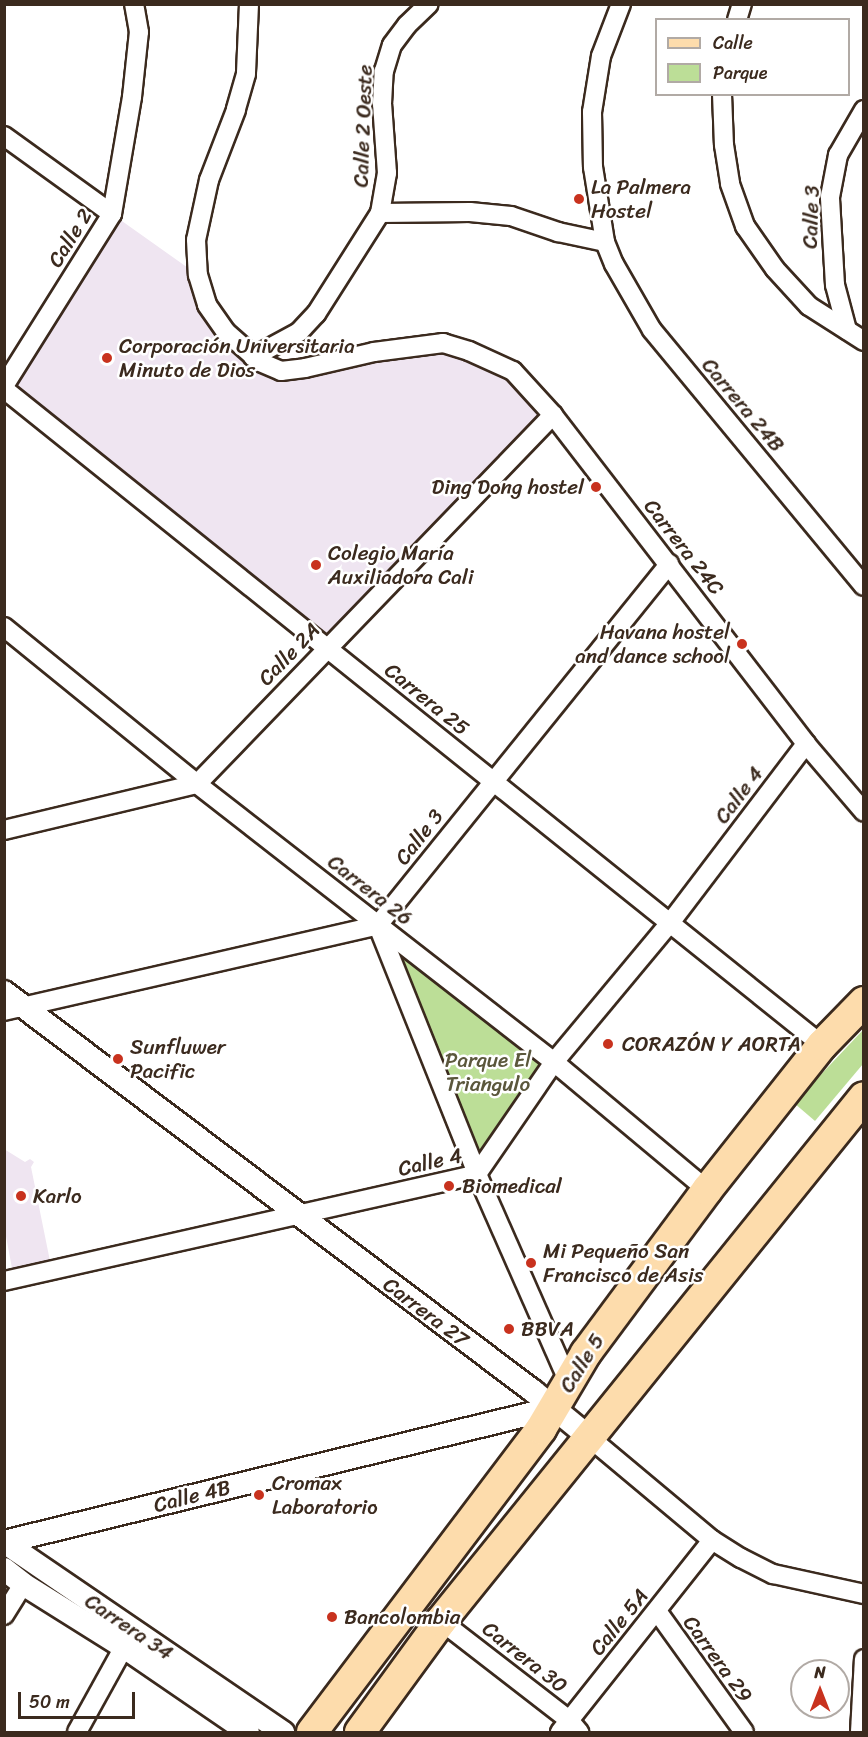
<!DOCTYPE html>
<html>
<head>
<meta charset="utf-8">
<style>
	body { margin:0 }
	#map { position:relative; width:868px; height:1737px; overflow:hidden; background:#fff; font-family:Sriracha,sans-serif }
	div>[style] { position:absolute }
	[style*='--x'] { left:calc(var(--x)*1px); top:calc(var(--y)*1px); width:calc(var(--w)*1px); rotate:calc(var(--a)*1deg) }
	.built>* { inset:0; background:#efe5f1 }
	.green>* { inset:0; background:#bcde97 }
	.roads { filter:drop-shadow(2px 0 #3b2a1e) drop-shadow(-2px 0 #3b2a1e) drop-shadow(0 2px #3b2a1e) drop-shadow(0 -2px #3b2a1e) }
	.minor>* { height:18px; margin:-9px; padding:0 9px; transform-origin:9px; border-radius:9px; background:#fff }
	.tertiary>* { height:22px; margin:-11px; padding:0 11px; transform-origin:11px; border-radius:11px; background:#fff }
	.primary>* { height:30px; margin:-15px; padding:0 15px; transform-origin:15px; border-radius:15px; background:#fddcac }
	.dots>* { width:16px; height:16px; translate:-50% -50%; box-sizing:border-box; border:3px solid #fff; border-radius:50% }
	span { translate:-50% -50%; white-space:nowrap; text-align:center; line-height:1.15; -webkit-text-stroke:5px #fff; paint-order:stroke }
	.street-label { font-size:21px; color:#3b2a1e }
	.poi-label { font-size:21px; color:#3b2a1e }
	.left { translate:0 -50%; text-align:left }
	.right { translate:-100% -50%; text-align:right }
	.park-label { font-size:21px; color:#5b573c }
	.frame { position:absolute; inset:0; border:6px solid #3b2a1e; pointer-events:none }
	.legend { position:absolute; left:655px; top:18px; width:195px; height:78px; box-sizing:border-box; background:#fff; border:2px solid #b1aaa5; margin:0; padding:8px 10px; list-style:none; font-size:18px; color:#3b2a1e }
	.legend li { display:flex; align-items:center; gap:12px; height:30px }
	.legend b { width:30px; border:2px solid #b1aaa5 }
	.north { position:absolute; left:790px; top:1659px; width:60px; height:60px; box-sizing:border-box; background:#fff; border:2px solid #b1aaa5; border-radius:50%; rotate:0deg; font-size:16px; font-weight:700; line-height:24px; text-align:center; color:#3b2a1e }
	.north::after { content:''; display:block; margin:auto; width:21px; height:27px; background:#c8321e; clip-path:polygon(50% 0,100% 100%,50% 72%,0 100%) }
	.scale { position:absolute; left:18px; top:1692px; width:117px; height:27px; box-sizing:border-box; border:3px solid #3b2a1e; border-top:0; padding-left:8px; font-size:18px; line-height:21px; white-space:nowrap; color:#3b2a1e; -webkit-text-stroke:4px #fff; paint-order:stroke }
</style>
</head>
<body>
<div id="map">
	<div class="built">
		<div style="clip-path:polygon(112px 214px,198px 275px,207px 305px,281px 371px,417px 346px,513px 371px,553px 415px,327px 647px,5px 389px)"></div>
		<div style="clip-path:polygon(4px 1149px,25px 1162px,30px 1159px,34px 1162px,31px 1167px,52px 1271px,14px 1279px,5px 1231px)"></div>
	</div>
	<div class="green">
		<div style="clip-path:polygon(378px 925px,554px 1062px,477px 1174px)"></div>
		<div style="clip-path:polygon(863px 1030px,863px 1064px,815px 1121px,794px 1103px)"></div>
	</div>
	<div class="roads">
		<div class="minor">
			<div style="--x:249;--y:4;--w:70;--a:92.5"></div>
			<div style="--x:246;--y:74;--w:37;--a:106"></div>
			<div style="--x:236;--y:110;--w:75;--a:111.1"></div>
			<div style="--x:209;--y:180;--w:61;--a:102.2"></div>
			<div style="--x:196;--y:240;--w:35;--a:87"></div>
			<div style="--x:198;--y:275;--w:31;--a:73"></div>
			<div style="--x:207;--y:305;--w:33;--a:55"></div>
			<div style="--x:226;--y:332;--w:45;--a:41.4"></div>
			<div style="--x:260;--y:362;--w:23;--a:23"></div>
			<div style="--x:281;--y:371;--w:24;--a:-7"></div>
			<div style="--x:305;--y:368;--w:71;--a:-13.1"></div>
			<div style="--x:374;--y:352;--w:70;--a:-7.4"></div>
			<div style="--x:443;--y:343;--w:27;--a:17"></div>
			<div style="--x:469;--y:351;--w:48;--a:24.4"></div>
			<div style="--x:513;--y:371;--w:59;--a:47.7"></div>
			<div style="--x:553;--y:415;--w:415;--a:52.4"></div>
			<div style="--x:806;--y:744;--w:89;--a:49.5"></div>
			<div style="--x:621;--y:4;--w:56;--a:111"></div>
			<div style="--x:601;--y:56;--w:57;--a:99.1"></div>
			<div style="--x:592;--y:112;--w:55;--a:89"></div>
			<div style="--x:593;--y:167;--w:76;--a:80.9"></div>
			<div style="--x:605;--y:242;--w:24;--a:68"></div>
			<div style="--x:614;--y:264;--w:76;--a:60.1"></div>
			<div style="--x:652;--y:330;--w:332;--a:50.4"></div>
			<div style="--x:737;--y:20;--w:17;--a:-73"></div>
			<div style="--x:722;--y:94;--w:51;--a:87.8"></div>
			<div style="--x:724;--y:145;--w:39;--a:81"></div>
			<div style="--x:730;--y:184;--w:45;--a:70.3"></div>
			<div style="--x:745;--y:226;--w:52;--a:55.1"></div>
			<div style="--x:775;--y:269;--w:50;--a:47.4"></div>
			<div style="--x:809;--y:306;--w:65;--a:32.5"></div>
			<div style="--x:4;--y:136;--w:133;--a:35.8"></div>
			<div style="--x:380;--y:213;--w:90;--a:-0.6"></div>
			<div style="--x:470;--y:212;--w:41;--a:5.6"></div>
			<div style="--x:511;--y:216;--w:50;--a:18.8"></div>
			<div style="--x:558;--y:232;--w:48;--a:12"></div>
			<div style="--x:847;--y:330;--w:47;--a:-104.9"></div>
			<div style="--x:835;--y:285;--w:88;--a:-93.3"></div>
			<div style="--x:830;--y:197;--w:43;--a:-79.2"></div>
			<div style="--x:838;--y:155;--w:52;--a:-60"></div>
			<div style="--x:253;--y:357;--w:52;--a:-28.5"></div>
			<div style="--x:299;--y:332;--w:25;--a:-47"></div>
			<div style="--x:316;--y:314;--w:120;--a:-57.6"></div>
			<div style="--x:380;--y:213;--w:41;--a:-80.1"></div>
			<div style="--x:387;--y:173;--w:69;--a:-94.1"></div>
			<div style="--x:382;--y:104;--w:33;--a:-87"></div>
			<div style="--x:384;--y:71;--w:27;--a:-73"></div>
			<div style="--x:392;--y:45;--w:25;--a:-53"></div>
			<div style="--x:407;--y:25;--w:30;--a:-44"></div>
			<div style="--x:4;--y:386;--w:203;--a:-57.9"></div>
			<div style="--x:112;--y:214;--w:119;--a:-80.3"></div>
			<div style="--x:132;--y:97;--w:65;--a:-83.9"></div>
			<div style="--x:139;--y:32;--w:28;--a:-100"></div>
			<div style="--x:4;--y:389;--w:1049;--a:38.73"></div>
			<div style="--x:4;--y:627;--w:249;--a:39.1"></div>
			<div style="--x:197;--y:784;--w:452;--a:37.9"></div>
			<div style="--x:554;--y:1062;--w:199;--a:39.9"></div>
			<div style="--x:4;--y:830;--w:198;--a:-13.4"></div>
			<div style="--x:197;--y:784;--w:513;--a:-46.03"></div>
			<div style="--x:378;--y:926;--w:267;--a:68.2"></div>
			<div style="--x:477;--y:1174;--w:228;--a:66.2"></div>
			<div style="--x:4;--y:1011;--w:384;--a:-12.9"></div>
			<div style="--x:378;--y:925;--w:464;--a:-51.1"></div>
			<div style="--x:4;--y:1281;--w:485;--a:-12.7"></div>
			<div style="--x:477;--y:1174;--w:136;--a:-55.5"></div>
			<div style="--x:554;--y:1062;--w:181;--a:-50.2"></div>
			<div style="--x:670;--y:923;--w:225;--a:-52.8"></div>
			<div style="--x:590;--y:1438;--w:159;--a:39.9"></div>
			<div style="--x:712;--y:1540;--w:34;--a:32"></div>
			<div style="--x:741;--y:1558;--w:36;--a:27"></div>
			<div style="--x:773;--y:1574;--w:93;--a:12.4"></div>
			<div style="--x:657;--y:1611;--w:149;--a:54.3"></div>
			<div style="--x:4;--y:1615;--w:36;--a:-58"></div>
			<div style="--x:441;--y:1621;--w:162;--a:37.7"></div>
			<div style="--x:569;--y:1720;--w:16;--a:50"></div>
			<div style="--x:77;--y:1732;--w:110;--a:-61.1"></div>
			<div style="--x:560;--y:1732;--w:245;--a:-51.6"></div>
			<div style="--x:860;--y:1732;--w:73;--a:-86.9"></div>
		</div>
		<div class="tertiary">
			<div style="--x:4;--y:992;--w:663;--a:37.03"></div>
			<div style="--x:533;--y:1391;--w:74;--a:39.5"></div>
			<div style="--x:4;--y:1542;--w:566;--a:-13.69"></div>
			<div style="--x:4;--y:1542;--w:338;--a:34.3"></div>
			<div style="--x:4;--y:1569;--w:24;--a:38"></div>
			<div style="--x:23;--y:1584;--w:119;--a:32"></div>
			<div style="--x:124;--y:1647;--w:150;--a:34.4"></div>
		</div>
		<div class="primary">
			<div style="--x:312;--y:1732;--w:380;--a:-52.9"></div>
			<div style="--x:541;--y:1429;--w:88;--a:-59.4"></div>
			<div style="--x:586;--y:1353;--w:203;--a:-53.4"></div>
			<div style="--x:707;--y:1190;--w:185;--a:-51.6"></div>
			<div style="--x:822;--y:1045;--w:60;--a:-45.7"></div>
			<div style="--x:360;--y:1732;--w:137;--a:-53.9"></div>
			<div style="--x:441;--y:1621;--w:673;--a:-51.09"></div>
		</div>
	</div>
	<div class="dots">
		<div style="left:579px;top:199px;background:#c8321e"></div>
		<div style="left:107px;top:358px;background:#c8321e"></div>
		<div style="left:596px;top:487px;background:#c8321e"></div>
		<div style="left:316px;top:565px;background:#c8321e"></div>
		<div style="left:742px;top:644px;background:#c8321e"></div>
		<div style="left:608px;top:1044px;background:#c8321e"></div>
		<div style="left:118px;top:1059px;background:#c8321e"></div>
		<div style="left:449px;top:1186px;background:#c8321e"></div>
		<div style="left:21px;top:1196px;background:#c8321e"></div>
		<div style="left:531px;top:1263px;background:#c8321e"></div>
		<div style="left:509px;top:1329px;background:#c8321e"></div>
		<div style="left:259px;top:1495px;background:#c8321e"></div>
		<div style="left:332px;top:1617px;background:#c8321e"></div>
	</div>
	<div class="street-label">
		<span style="left:363px;top:126px;rotate:-88deg">Calle 2 Oeste</span>
		<span style="left:811px;top:217px;rotate:-88deg">Calle 3</span>
		<span style="left:70px;top:238px;rotate:-58deg">Calle 2</span>
		<span style="left:743px;top:405px;rotate:50deg">Carrera 24B</span>
		<span style="left:684px;top:547px;rotate:52deg">Carrera 24C</span>
		<span style="left:289px;top:654px;rotate:-46deg">Calle 2A</span>
		<span style="left:427px;top:699px;rotate:39deg">Carrera 25</span>
		<span style="left:739px;top:795px;rotate:-53deg">Calle 4</span>
		<span style="left:419px;top:837px;rotate:-52deg">Calle 3</span>
		<span style="left:370px;top:890px;rotate:38deg">Carrera 26</span>
		<span style="left:430px;top:1162px;rotate:-13deg">Calle 4</span>
		<span style="left:426px;top:1312px;rotate:37deg">Carrera 27</span>
		<span style="left:582px;top:1363px;rotate:-58deg">Calle 5</span>
		<span style="left:192px;top:1496px;rotate:-14deg">Calle 4B</span>
		<span style="left:619px;top:1622px;rotate:-51deg">Calle 5A</span>
		<span style="left:129px;top:1627px;rotate:34deg">Carrera 34</span>
		<span style="left:525px;top:1657px;rotate:38deg">Carrera 30</span>
		<span style="left:718px;top:1659px;rotate:54deg">Carrera 29</span>
	</div>
	<div class="poi-label">
		<span class="left" style="left:591px;top:199px">La Palmera<br>Hostel</span>
		<span class="left" style="left:119px;top:358px">Corporación Universitaria<br>Minuto de Dios</span>
		<span class="right" style="left:584px;top:487px">Ding Dong hostel</span>
		<span class="left" style="left:328px;top:565px">Colegio María<br>Auxiliadora Cali</span>
		<span class="right" style="left:730px;top:644px">Havana hostel<br>and dance school</span>
		<span class="left" style="left:622px;top:1044px">CORAZÓN Y AORTA</span>
		<span class="left" style="left:130px;top:1059px">Sunfluwer<br>Pacific</span>
		<span class="left" style="left:462px;top:1186px">Biomedical</span>
		<span class="left" style="left:33px;top:1196px">Karlo</span>
		<span class="left" style="left:543px;top:1263px">Mi Pequeño San<br>Francisco de Asis</span>
		<span class="left" style="left:521px;top:1329px">BBVA</span>
		<span class="left" style="left:272px;top:1495px">Cromax<br>Laboratorio</span>
		<span class="left" style="left:344px;top:1617px">Bancolombia</span>
	</div>
	<div class="park-label">
		<span style="left:488px;top:1072px">Parque El<br>Triangulo</span>
	</div>
	<div class="frame"></div>
	<ul class="legend">
	<li><b style="height:8px;background:#fddcac"></b>Calle</li>
	<li><b style="height:16px;background:#bcde97"></b>Parque</li>
	</ul>
	<div class="north">N</div>
	<div class="scale">50 m</div>
</div>
</body>
</html>
